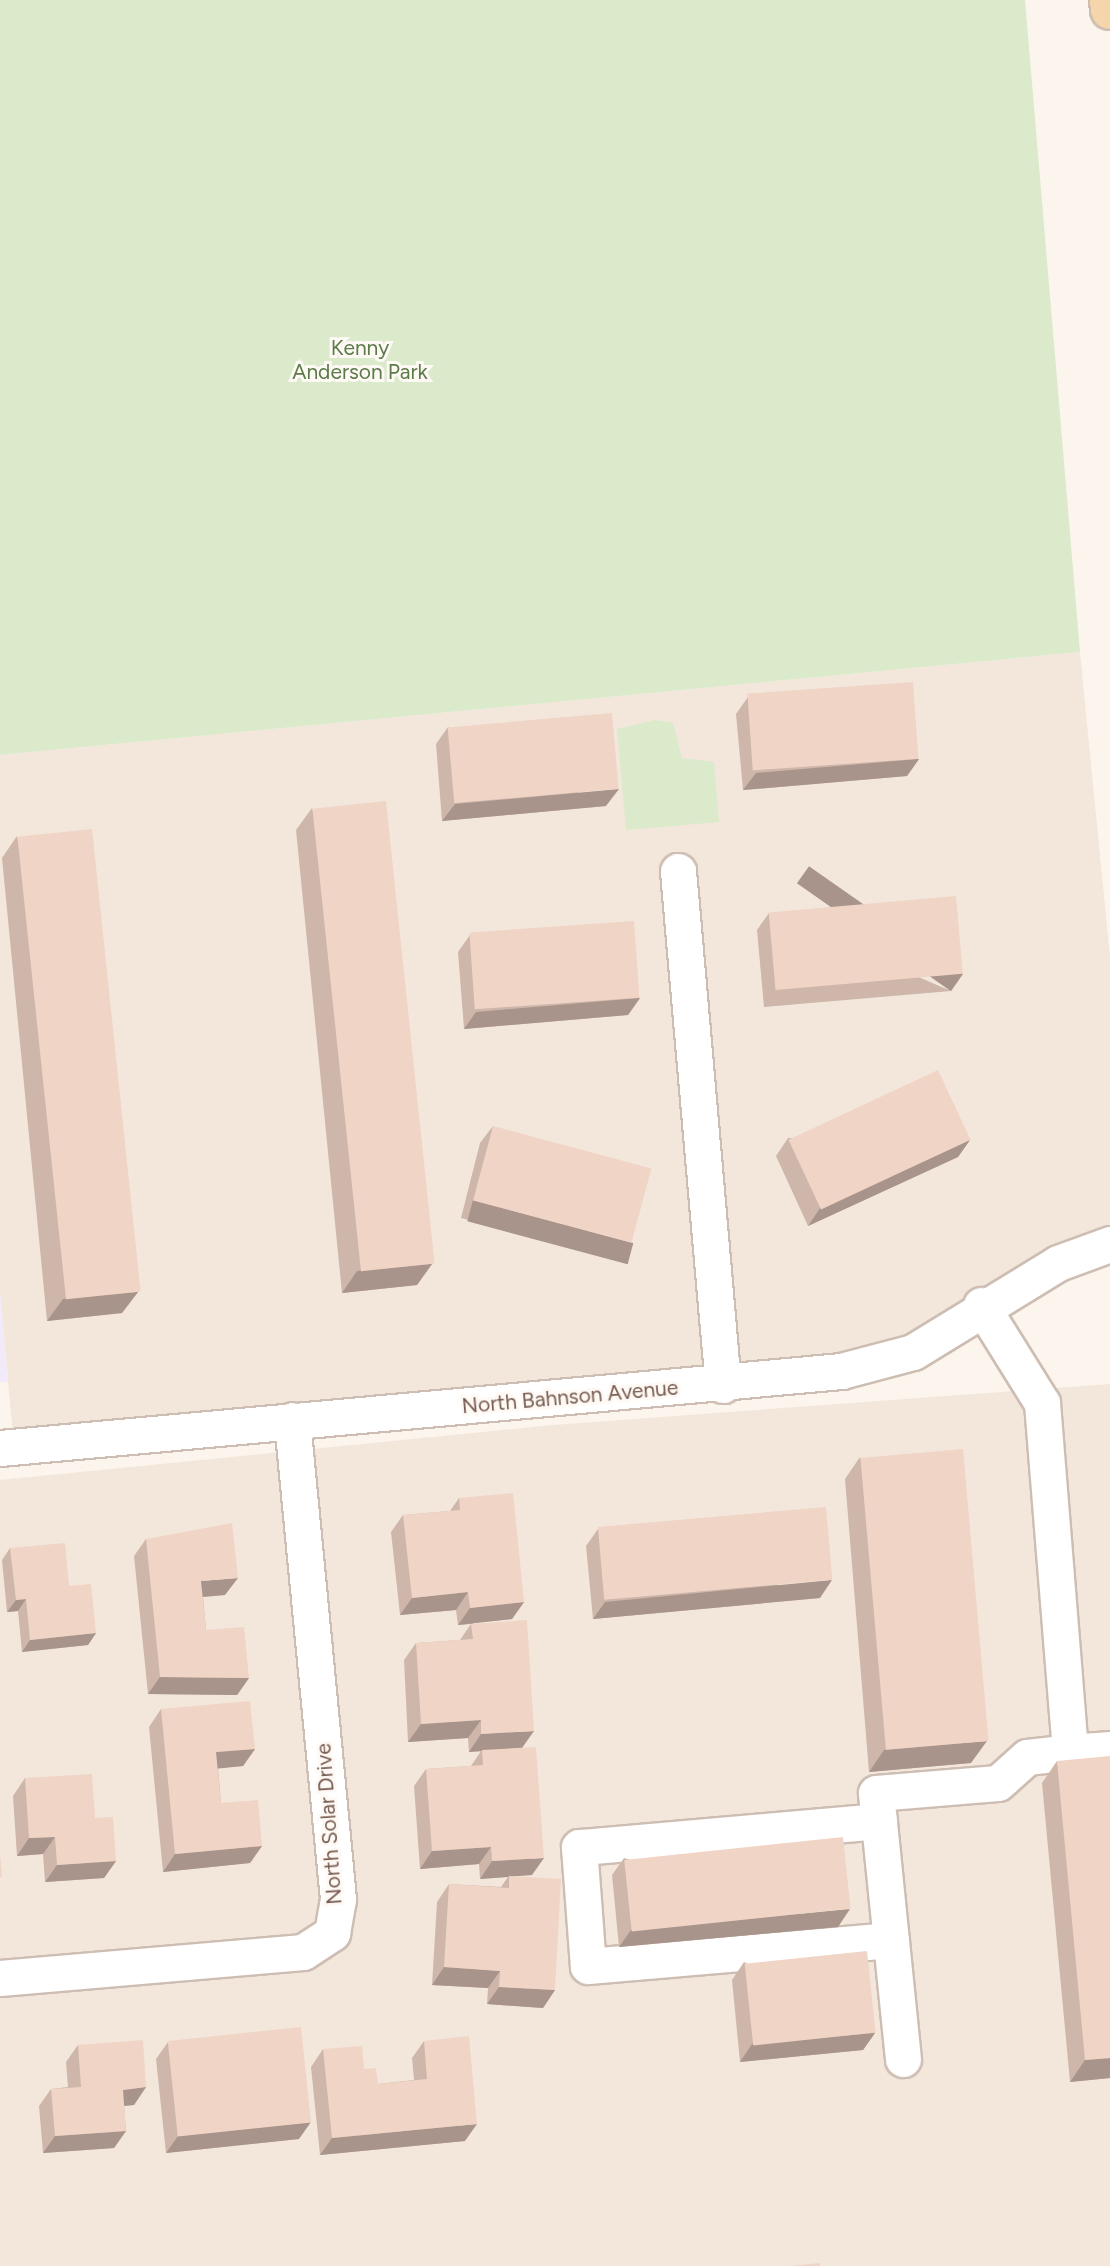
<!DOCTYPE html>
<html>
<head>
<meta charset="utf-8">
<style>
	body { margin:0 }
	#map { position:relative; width:1110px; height:2266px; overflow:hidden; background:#fcf5ed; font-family:Figtree,sans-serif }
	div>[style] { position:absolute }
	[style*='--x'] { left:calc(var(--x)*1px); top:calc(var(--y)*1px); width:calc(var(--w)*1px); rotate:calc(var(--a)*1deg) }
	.residential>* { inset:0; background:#f3e7dc }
	.education>* { inset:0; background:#f2e9f9 }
	.green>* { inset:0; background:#daeacb }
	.roads { filter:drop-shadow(2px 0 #cebdb2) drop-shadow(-2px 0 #cebdb2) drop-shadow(0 2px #cebdb2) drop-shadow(0 -2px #cebdb2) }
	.minor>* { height:35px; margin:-17.5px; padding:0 17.5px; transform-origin:17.5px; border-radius:17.5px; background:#fff }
	.major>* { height:38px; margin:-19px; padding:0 19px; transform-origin:19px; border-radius:19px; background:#f5d5ab }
	.wall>* { inset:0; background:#ceb6aa }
	.shaded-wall>* { inset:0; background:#a8948b; transform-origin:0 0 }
	.building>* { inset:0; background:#f0d4c6; transform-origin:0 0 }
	span { translate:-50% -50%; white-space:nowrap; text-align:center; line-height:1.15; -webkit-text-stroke:6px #fef9f4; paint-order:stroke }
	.park-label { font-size:21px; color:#5b7b49 }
	.street-label { font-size:21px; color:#775b50 }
</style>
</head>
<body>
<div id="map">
	<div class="residential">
		<div style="clip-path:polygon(1080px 652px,1110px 957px,1110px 1248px,913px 1352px,14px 1447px,0 1291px,0 755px)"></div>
		<div style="clip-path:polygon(1110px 1384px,1110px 2266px,0 2266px,0 1480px,553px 1425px)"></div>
	</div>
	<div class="education">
		<div style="clip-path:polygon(0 1291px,8px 1382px,0 1382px)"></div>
	</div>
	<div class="green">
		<div style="clip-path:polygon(0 0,1025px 0,1080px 652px,0 755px)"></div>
		<div style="clip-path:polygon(655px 720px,673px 723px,682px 758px,714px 762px,719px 822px,626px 830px,617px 729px)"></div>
	</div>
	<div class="roads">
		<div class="minor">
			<div style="--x:678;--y:871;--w:516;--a:85"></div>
			<div style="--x:981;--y:1305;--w:115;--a:58.1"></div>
			<div style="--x:1042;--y:1403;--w:350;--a:85.4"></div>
			<div style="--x:1070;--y:1752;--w:40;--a:-4.3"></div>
			<div style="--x:0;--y:1448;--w:845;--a:-5.23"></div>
			<div style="--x:841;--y:1371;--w:74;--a:-14.8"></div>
			<div style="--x:913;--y:1352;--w:170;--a:-31.5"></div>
			<div style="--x:1058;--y:1263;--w:55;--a:-20.1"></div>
			<div style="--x:879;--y:1821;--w:301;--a:175"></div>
			<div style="--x:579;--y:1847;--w:119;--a:85.7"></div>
			<div style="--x:588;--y:1966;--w:304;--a:-4.9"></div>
			<div style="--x:0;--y:1978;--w:304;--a:-4.9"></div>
			<div style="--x:303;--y:1952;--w:35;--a:-33"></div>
			<div style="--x:332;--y:1933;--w:35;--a:-80"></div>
			<div style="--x:338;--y:1899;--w:481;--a:-95.5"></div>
			<div style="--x:903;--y:2059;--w:267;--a:-95.8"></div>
			<div style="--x:876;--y:1793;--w:122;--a:-4.7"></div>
			<div style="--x:998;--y:1783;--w:39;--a:-42"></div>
			<div style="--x:1027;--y:1757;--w:43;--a:-6.6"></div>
		</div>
		<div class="major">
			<div style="--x:1109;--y:0;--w:10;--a:84"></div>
		</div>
	</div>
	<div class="wall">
		<div style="clip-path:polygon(748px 697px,919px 759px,907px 776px,743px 790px,736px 714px)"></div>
		<div style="clip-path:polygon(448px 727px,606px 806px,442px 821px,436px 744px)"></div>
		<div style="clip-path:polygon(312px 808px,432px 1264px,417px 1285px,342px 1293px,296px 830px)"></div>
		<div style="clip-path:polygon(17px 836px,138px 1292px,122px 1313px,47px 1321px,2px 858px)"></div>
		<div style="clip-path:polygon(769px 913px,951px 991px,764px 1007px,757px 930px)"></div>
		<div style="clip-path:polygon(470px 935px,640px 998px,628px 1015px,464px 1029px,458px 952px)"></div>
		<div style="clip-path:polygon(493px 1126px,620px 1260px,461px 1218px,480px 1143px)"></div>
		<div style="clip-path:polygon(788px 1138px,970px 1140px,958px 1157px,808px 1226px,776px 1156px)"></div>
		<div style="clip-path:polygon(860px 1457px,971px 1763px,869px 1772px,845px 1479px)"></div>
		<div style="clip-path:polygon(459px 1498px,524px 1602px,512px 1619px,473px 1623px,522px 1748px,532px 1875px,514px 1876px,555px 1990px,543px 2008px,487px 2004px,488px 1988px,432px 1985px,437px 1902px,449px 1884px,501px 1887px,508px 1877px,480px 1879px,479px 1864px,420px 1869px,414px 1786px,426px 1769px,471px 1766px,481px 1751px,469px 1752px,468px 1738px,408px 1742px,404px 1660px,416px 1643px,460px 1640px,471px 1624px,458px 1625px,456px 1610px,400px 1615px,391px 1532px,403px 1515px,450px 1511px)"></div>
		<div style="clip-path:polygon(598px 1529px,820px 1598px,593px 1619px,586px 1546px)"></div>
		<div style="clip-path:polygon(146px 1539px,225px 1595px,203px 1597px,206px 1630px,249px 1678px,237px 1695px,148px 1694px,134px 1556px)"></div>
		<div style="clip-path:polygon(10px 1548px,69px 1586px,96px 1633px,88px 1645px,22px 1652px,18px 1611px,7px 1612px,2px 1560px)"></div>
		<div style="clip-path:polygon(161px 1709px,255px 1749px,243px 1766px,218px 1768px,221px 1803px,262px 1846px,250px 1863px,163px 1872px,149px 1727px)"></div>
		<div style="clip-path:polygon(1057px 1761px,1110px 2078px,1070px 2082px,1042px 1783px)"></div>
		<div style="clip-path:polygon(25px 1778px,95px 1818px,116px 1861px,104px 1878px,45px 1882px,43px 1854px,17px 1856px,13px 1796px)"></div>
		<div style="clip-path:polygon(624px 1858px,838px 1927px,619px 1947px,612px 1875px)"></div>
		<div style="clip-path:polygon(744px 1962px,875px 2033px,863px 2050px,740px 2062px,732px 1980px)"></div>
		<div style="clip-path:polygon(424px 2041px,465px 2141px,320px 2155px,311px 2067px,323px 2049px,364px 2069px,378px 2084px,414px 2080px,412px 2058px)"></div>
		<div style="clip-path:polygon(168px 2042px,299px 2139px,166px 2153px,156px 2059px)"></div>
		<div style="clip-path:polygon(78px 2045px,146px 2087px,134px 2105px,124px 2106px,126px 2131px,114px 2148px,43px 2153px,39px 2106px,51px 2089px,68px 2087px,66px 2062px)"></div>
	</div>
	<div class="shaded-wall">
		<div style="clip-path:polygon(919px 759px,907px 776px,743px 790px,756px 773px)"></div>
		<div style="clip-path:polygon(619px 789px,606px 806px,442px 821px,455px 804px)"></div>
		<div style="left:963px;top:974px;width:21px;height:188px;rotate:125deg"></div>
		<div style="clip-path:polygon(640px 998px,628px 1015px,464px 1029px,476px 1012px)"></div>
		<div style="clip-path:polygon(970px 1140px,958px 1157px,808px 1226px,820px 1208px)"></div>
		<div style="left:473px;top:1200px;width:166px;height:22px;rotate:15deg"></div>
		<div style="clip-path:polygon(432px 1264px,417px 1285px,342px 1293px,357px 1271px)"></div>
		<div style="clip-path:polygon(138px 1292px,122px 1313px,47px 1321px,63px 1299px)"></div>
		<div style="clip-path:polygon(238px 1578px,225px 1595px,189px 1598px,201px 1581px)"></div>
		<div style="clip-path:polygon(832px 1580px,820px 1598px,593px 1619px,605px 1602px)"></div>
		<div style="clip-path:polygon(468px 1592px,456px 1610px,400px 1615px,412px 1598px)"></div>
		<div style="clip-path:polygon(26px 1599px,18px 1611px,7px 1612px,16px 1600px)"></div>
		<div style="clip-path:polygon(524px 1602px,512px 1619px,458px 1625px,470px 1608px)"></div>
		<div style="clip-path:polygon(96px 1633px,88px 1645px,22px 1652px,30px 1640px)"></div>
		<div style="clip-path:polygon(160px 1677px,249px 1678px,237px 1695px,148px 1694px)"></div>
		<div style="clip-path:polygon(481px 1720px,468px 1738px,408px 1742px,421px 1724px)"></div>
		<div style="clip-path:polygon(534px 1731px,522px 1748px,469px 1752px,481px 1734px)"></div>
		<div style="clip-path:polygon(987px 1741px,971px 1763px,869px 1772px,884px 1750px)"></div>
		<div style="clip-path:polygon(255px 1749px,243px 1766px,204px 1770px,216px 1752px)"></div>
		<div style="clip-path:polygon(55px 1837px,43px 1854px,17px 1856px,29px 1838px)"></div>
		<div style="clip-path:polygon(262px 1846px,250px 1863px,163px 1872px,175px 1854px)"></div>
		<div style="clip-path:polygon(491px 1847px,479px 1864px,420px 1869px,432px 1851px)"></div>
		<div style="clip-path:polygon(544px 1858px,532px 1875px,480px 1879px,492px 1861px)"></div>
		<div style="clip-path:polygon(116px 1861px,104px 1878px,45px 1882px,57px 1865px)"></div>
		<div style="clip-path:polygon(850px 1909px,838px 1927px,619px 1947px,631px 1930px)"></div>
		<div style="clip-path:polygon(444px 1967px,500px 1971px,488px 1988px,432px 1985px)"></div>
		<div style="clip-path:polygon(499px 1987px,555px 1990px,543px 2008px,487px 2004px)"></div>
		<div style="clip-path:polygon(875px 2033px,863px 2050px,740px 2062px,752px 2044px)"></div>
		<div style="clip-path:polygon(1110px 2058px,1110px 2078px,1070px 2082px,1085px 2060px)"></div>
		<div style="clip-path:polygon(146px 2087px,134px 2105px,111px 2107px,123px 2090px)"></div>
		<div style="clip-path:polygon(311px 2122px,299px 2139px,166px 2153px,178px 2136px)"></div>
		<div style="clip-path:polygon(477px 2124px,465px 2141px,320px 2155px,332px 2138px)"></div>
		<div style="clip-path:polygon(126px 2131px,114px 2148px,43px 2153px,55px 2136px)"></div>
	</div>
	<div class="building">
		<div style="left:913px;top:682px;width:77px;height:166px;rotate:86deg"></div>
		<div style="left:612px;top:713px;width:76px;height:165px;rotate:85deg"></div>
		<div style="left:386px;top:801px;width:465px;height:74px;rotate:84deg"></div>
		<div style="left:92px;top:829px;width:465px;height:75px;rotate:84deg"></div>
		<div style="left:956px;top:896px;width:78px;height:188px;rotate:85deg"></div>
		<div style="left:634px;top:921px;width:77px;height:165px;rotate:86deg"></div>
		<div style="left:938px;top:1070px;width:77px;height:165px;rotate:65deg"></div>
		<div style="left:493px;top:1126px;width:164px;height:77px;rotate:15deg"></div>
		<div style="left:963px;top:1449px;width:293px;height:103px;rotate:85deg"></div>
		<div style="clip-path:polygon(513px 1493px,524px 1602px,470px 1608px,468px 1592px,412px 1598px,403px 1515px,460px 1510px,459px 1498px)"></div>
		<div style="left:826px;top:1507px;width:73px;height:229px;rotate:85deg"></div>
		<div style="clip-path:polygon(232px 1523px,238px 1578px,201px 1581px,206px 1630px,244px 1627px,249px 1678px,160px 1677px,146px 1539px)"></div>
		<div style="clip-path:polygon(65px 1543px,69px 1586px,91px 1584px,96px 1633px,30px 1640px,26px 1599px,16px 1600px,10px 1548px)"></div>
		<div style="clip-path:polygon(527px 1620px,534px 1731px,481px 1734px,481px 1720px,421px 1724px,416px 1643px,473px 1639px,471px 1624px)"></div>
		<div style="clip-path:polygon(250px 1701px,255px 1749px,216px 1752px,221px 1803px,258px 1800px,262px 1846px,175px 1854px,161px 1709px)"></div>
		<div style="clip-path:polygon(536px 1747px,544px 1858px,492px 1861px,491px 1847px,432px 1851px,426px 1769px,483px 1765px,482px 1750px)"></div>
		<div style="clip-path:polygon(1110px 1756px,1110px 2058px,1085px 2060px,1057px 1761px)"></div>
		<div style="clip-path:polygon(92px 1774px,95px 1818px,113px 1817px,116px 1861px,57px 1865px,55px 1837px,29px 1838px,25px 1778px)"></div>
		<div style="left:843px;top:1837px;width:72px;height:220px;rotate:84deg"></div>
		<div style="clip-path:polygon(0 1854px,2px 1877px,0 1877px)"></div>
		<div style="clip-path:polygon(509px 1876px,561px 1879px,555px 1990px,499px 1987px,500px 1971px,444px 1967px,449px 1884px,509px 1888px)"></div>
		<div style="left:867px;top:1951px;width:82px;height:123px;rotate:84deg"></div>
		<div style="left:301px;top:2027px;width:96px;height:134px;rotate:84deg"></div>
		<div style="clip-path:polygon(469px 2036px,477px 2124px,332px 2138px,323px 2049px,362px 2046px,364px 2069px,376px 2068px,378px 2084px,427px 2079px,424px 2041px)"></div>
		<div style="clip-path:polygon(143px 2040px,146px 2087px,123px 2090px,126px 2131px,55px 2136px,51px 2089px,81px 2087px,78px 2045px)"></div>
		<div style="clip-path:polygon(820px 2263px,820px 2266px,790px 2266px)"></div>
	</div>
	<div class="park-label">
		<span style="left:360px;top:360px">Kenny<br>Anderson Park</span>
	</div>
	<div class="street-label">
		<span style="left:570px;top:1397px;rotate:-5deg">North Bahnson Avenue</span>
		<span style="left:329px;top:1824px;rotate:-94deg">North Solar Drive</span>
	</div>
</div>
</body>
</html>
